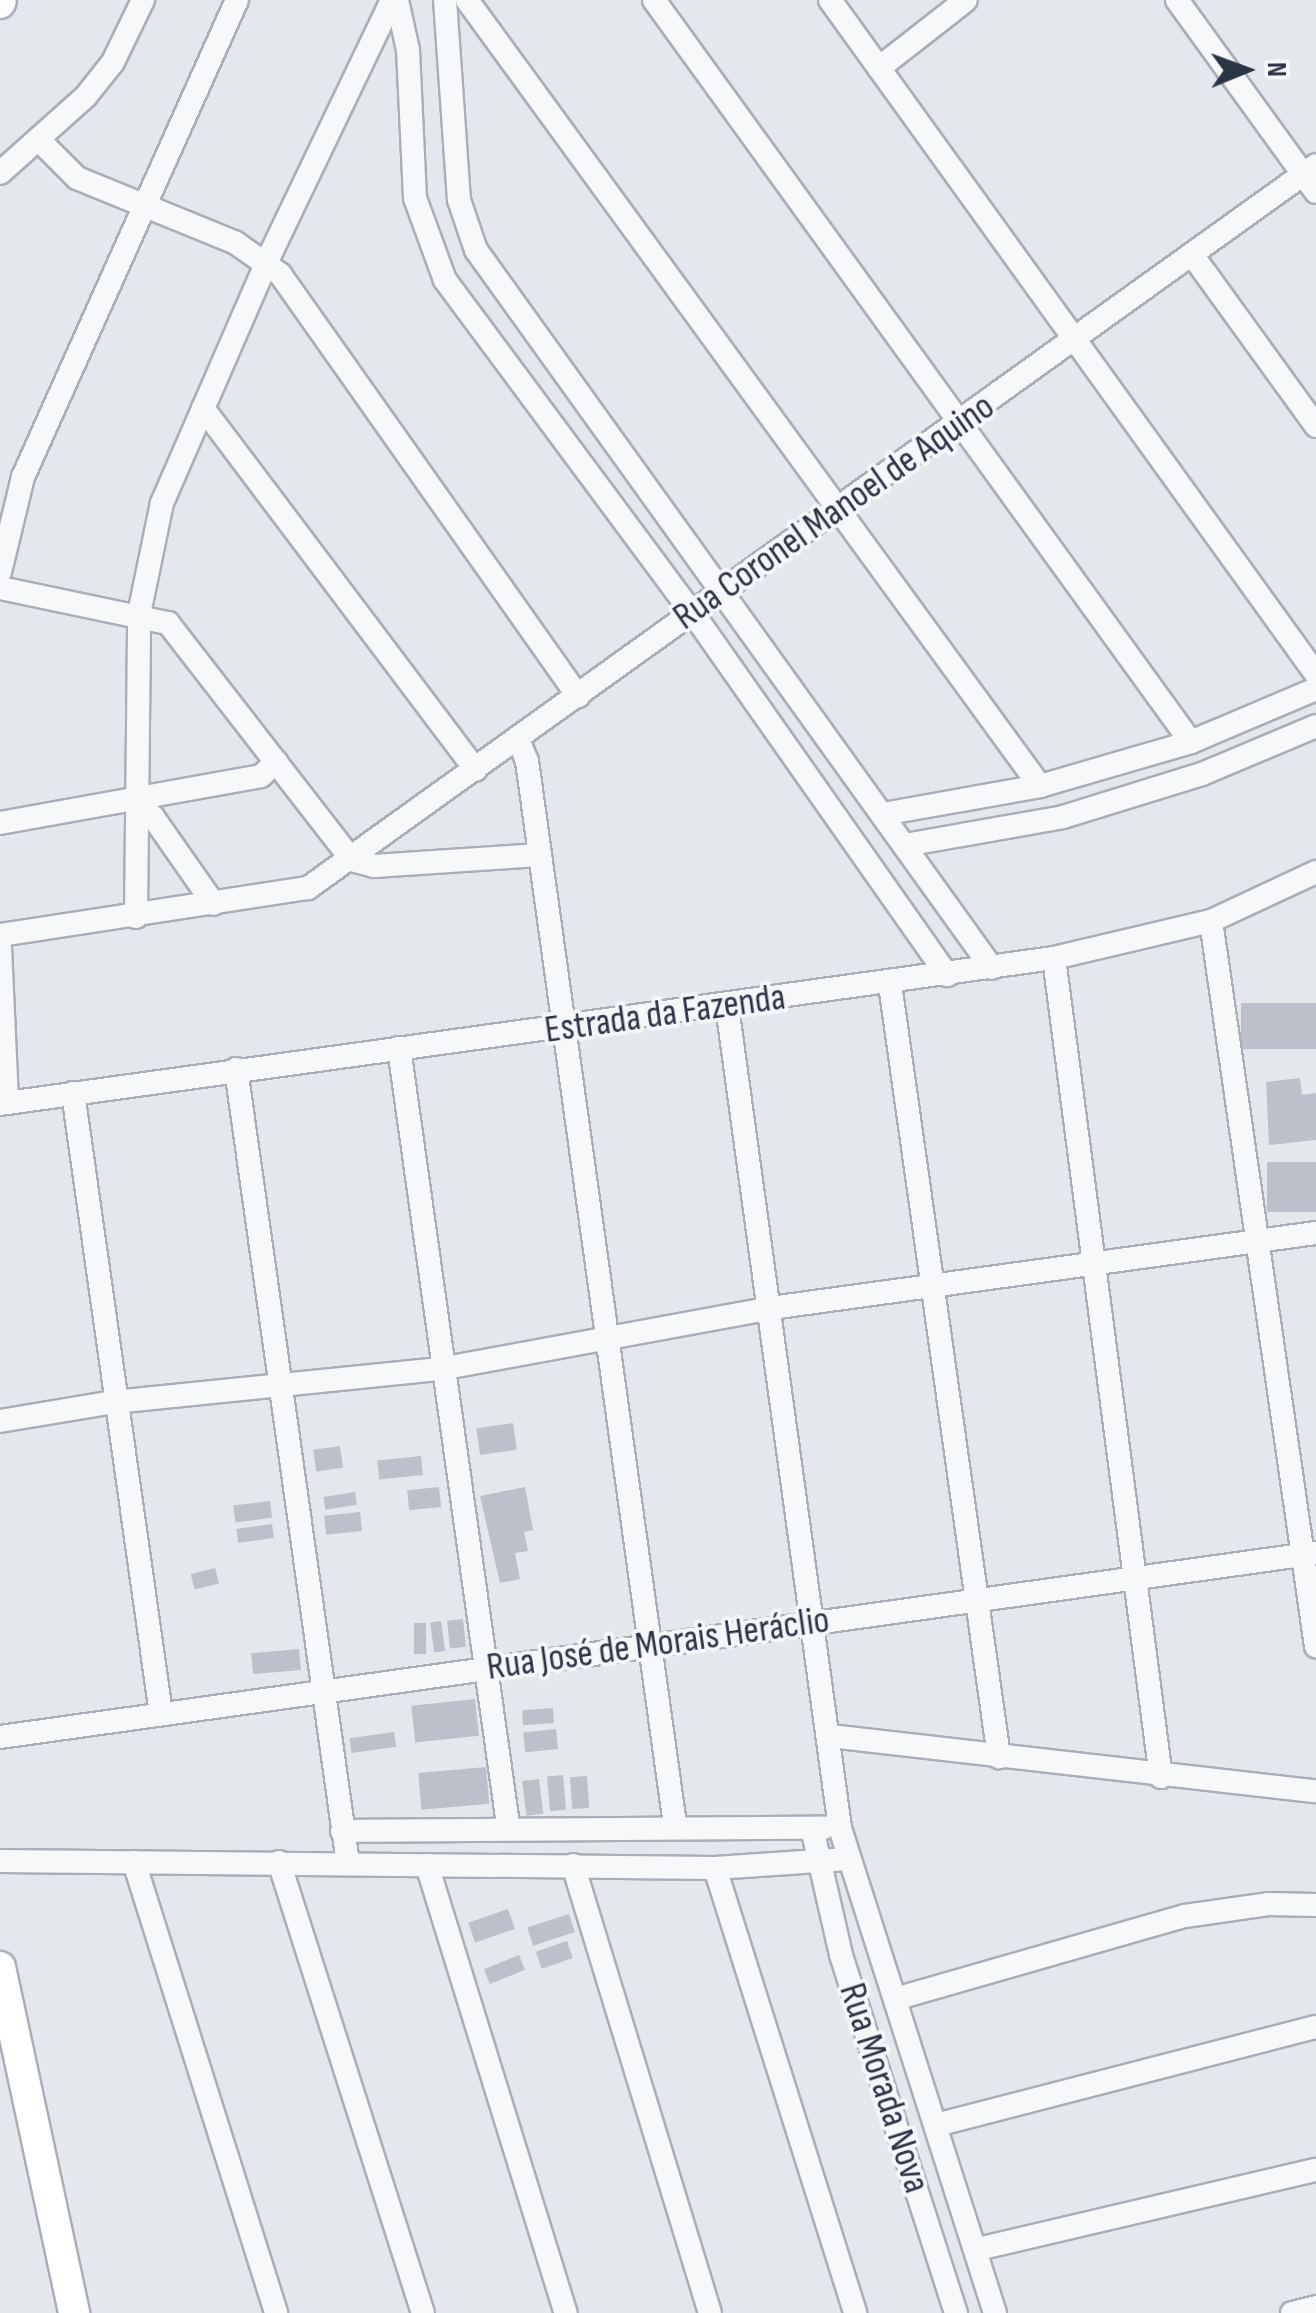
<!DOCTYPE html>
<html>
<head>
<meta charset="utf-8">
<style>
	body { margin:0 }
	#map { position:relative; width:1316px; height:2313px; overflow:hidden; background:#e4e7ec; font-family:"Sofia Sans Condensed",sans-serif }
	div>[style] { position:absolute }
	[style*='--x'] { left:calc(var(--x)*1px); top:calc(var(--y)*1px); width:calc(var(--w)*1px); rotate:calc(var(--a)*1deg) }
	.building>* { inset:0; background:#bbc0ca; transform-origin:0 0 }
	.roads { filter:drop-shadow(2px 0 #a9aeb7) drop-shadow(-2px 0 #a9aeb7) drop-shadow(0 2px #a9aeb7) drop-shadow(0 -2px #a9aeb7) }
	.minor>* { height:22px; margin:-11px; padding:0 11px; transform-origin:11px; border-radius:11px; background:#f7f8fa }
	.major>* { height:30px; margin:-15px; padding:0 15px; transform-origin:15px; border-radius:15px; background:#fff }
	span { translate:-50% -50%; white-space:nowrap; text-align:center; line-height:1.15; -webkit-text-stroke:8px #f4f6f9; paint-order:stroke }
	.street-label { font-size:38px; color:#2b3445 }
	.north { position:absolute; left:1196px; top:20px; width:100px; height:100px; -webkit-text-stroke:8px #f4f6f9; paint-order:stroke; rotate:89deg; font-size:28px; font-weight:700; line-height:40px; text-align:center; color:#2b3445 }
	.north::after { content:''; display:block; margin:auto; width:35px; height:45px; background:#2b3445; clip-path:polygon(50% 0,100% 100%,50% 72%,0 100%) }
</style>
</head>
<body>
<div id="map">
	<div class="building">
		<div style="left:1316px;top:1003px;width:46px;height:75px;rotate:90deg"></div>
		<div style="clip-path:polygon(1300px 1078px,1302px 1095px,1316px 1093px,1316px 1140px,1269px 1145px,1266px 1082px)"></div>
		<div style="left:1316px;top:1162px;width:50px;height:49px;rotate:90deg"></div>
		<div style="left:513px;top:1423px;width:27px;height:37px;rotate:82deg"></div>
		<div style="left:340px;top:1446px;width:22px;height:27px;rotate:82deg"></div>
		<div style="left:421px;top:1456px;width:19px;height:44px;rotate:84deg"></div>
		<div style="left:439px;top:1487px;width:20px;height:32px;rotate:84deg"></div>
		<div style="clip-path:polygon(525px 1487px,533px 1530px,524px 1532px,528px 1551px,515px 1553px,520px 1579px,500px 1583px,480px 1496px)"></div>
		<div style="left:355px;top:1492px;width:13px;height:32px;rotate:81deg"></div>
		<div style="left:270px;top:1501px;width:17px;height:37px;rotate:83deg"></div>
		<div style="left:360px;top:1512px;width:19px;height:36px;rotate:84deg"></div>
		<div style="left:272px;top:1524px;width:14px;height:36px;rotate:82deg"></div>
		<div style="left:215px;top:1568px;width:16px;height:25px;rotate:76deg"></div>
		<div style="left:463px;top:1619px;width:28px;height:16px;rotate:84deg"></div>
		<div style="left:441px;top:1621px;width:30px;height:11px;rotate:82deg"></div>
		<div style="left:414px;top:1623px;width:12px;height:31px"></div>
		<div style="left:299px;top:1649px;width:21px;height:48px;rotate:85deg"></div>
		<div style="left:475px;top:1699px;width:37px;height:64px;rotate:84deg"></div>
		<div style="left:553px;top:1708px;width:15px;height:31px;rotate:86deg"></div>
		<div style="left:556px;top:1729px;width:20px;height:33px;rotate:84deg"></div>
		<div style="left:394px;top:1732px;width:15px;height:45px;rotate:82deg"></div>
		<div style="left:486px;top:1767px;width:37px;height:68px;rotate:85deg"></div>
		<div style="left:563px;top:1775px;width:35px;height:16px;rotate:85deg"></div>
		<div style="left:587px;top:1776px;width:32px;height:17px;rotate:86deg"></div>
		<div style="left:539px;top:1779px;width:35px;height:17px;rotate:83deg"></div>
		<div style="left:508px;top:1909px;width:21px;height:42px;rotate:71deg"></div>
		<div style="left:569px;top:1914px;width:19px;height:44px;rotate:72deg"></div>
		<div style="left:567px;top:1941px;width:18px;height:33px;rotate:71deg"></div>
		<div style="left:519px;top:1955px;width:16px;height:38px;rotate:68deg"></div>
	</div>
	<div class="roads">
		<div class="minor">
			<div style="--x:397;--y:0;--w:51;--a:77.6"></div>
			<div style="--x:408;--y:50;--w:148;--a:87.3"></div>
			<div style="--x:415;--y:198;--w:87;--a:69.9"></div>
			<div style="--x:445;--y:280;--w:414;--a:53.4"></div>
			<div style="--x:692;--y:612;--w:444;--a:54.9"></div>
			<div style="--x:445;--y:0;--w:200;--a:86"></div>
			<div style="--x:459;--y:200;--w:53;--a:71.2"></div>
			<div style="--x:476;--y:250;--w:884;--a:54.3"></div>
			<div style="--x:467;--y:0;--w:973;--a:53.91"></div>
			<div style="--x:654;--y:0;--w:916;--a:54.11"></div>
			<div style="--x:830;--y:0;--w:831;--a:54.21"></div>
			<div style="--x:1177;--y:0;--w:237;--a:54.1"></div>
			<div style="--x:879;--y:68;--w:110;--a:-38"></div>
			<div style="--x:38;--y:139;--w:55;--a:45"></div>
			<div style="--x:77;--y:178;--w:172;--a:22.2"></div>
			<div style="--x:236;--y:243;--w:54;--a:35.2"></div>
			<div style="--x:280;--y:274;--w:517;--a:54.77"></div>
			<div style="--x:0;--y:173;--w:115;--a:-41.8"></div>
			<div style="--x:86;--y:96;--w:43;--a:-51.5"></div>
			<div style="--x:113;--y:62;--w:69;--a:-64.2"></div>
			<div style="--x:1193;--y:256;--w:210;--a:54.1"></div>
			<div style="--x:203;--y:408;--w:453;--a:53"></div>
			<div style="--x:0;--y:572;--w:98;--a:-76.4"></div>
			<div style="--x:23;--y:477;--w:523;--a:-65.84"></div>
			<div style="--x:0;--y:588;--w:172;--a:11.8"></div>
			<div style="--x:168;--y:623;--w:300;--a:52.2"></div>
			<div style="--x:352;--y:860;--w:23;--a:15"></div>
			<div style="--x:374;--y:866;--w:166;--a:-3.8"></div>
			<div style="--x:518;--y:739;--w:24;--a:68"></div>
			<div style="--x:527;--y:761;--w:1074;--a:82.08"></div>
			<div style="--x:133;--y:800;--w:26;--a:40"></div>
			<div style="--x:153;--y:817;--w:106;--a:55"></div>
			<div style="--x:883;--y:814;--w:159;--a:-10.1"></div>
			<div style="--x:1040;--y:786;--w:157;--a:-16.2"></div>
			<div style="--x:1191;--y:742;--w:136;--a:-23"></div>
			<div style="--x:0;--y:823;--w:265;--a:-10.2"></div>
			<div style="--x:261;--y:776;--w:21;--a:-43"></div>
			<div style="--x:905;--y:845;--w:160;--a:-10"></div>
			<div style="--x:1063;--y:817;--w:145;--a:-17.2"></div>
			<div style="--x:1202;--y:774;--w:124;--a:-22.8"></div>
			<div style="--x:136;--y:917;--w:303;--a:-89.4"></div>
			<div style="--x:139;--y:614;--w:113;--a:-78.3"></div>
			<div style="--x:162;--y:503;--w:264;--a:-66.5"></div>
			<div style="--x:267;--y:261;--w:289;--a:-64.4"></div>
			<div style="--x:1211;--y:921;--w:733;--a:81.76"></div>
			<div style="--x:0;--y:935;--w:312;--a:-8.7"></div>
			<div style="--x:308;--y:888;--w:1240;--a:-35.65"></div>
			<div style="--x:0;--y:947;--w:156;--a:87.4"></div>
			<div style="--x:1054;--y:958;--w:826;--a:82.56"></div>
			<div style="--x:890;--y:984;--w:781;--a:81.97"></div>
			<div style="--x:727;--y:1006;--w:830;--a:82.17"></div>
			<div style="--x:840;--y:1828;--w:509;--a:72.28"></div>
			<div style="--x:399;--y:1048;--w:785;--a:82.01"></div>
			<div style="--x:236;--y:1069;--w:802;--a:81.97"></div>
			<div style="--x:73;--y:1093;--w:627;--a:81.93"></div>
			<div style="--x:0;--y:1104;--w:1064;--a:-7.89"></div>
			<div style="--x:1054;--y:958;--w:161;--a:-13.3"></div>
			<div style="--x:1211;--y:921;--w:116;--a:-25"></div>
			<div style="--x:0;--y:1421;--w:116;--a:-9.5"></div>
			<div style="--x:114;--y:1402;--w:328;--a:-5.8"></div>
			<div style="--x:440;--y:1369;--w:337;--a:-10.4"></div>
			<div style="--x:771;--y:1308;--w:550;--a:-7.84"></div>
			<div style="--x:830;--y:1736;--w:489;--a:6.5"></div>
			<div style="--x:0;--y:1737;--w:1329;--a:-7.96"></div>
			<div style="--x:812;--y:1828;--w:130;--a:77.1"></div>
			<div style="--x:841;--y:1955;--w:376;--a:72.2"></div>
			<div style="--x:342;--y:1831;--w:482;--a:-0.4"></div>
			<div style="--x:0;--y:1861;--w:715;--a:0.56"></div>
			<div style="--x:715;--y:1868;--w:133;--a:-3.9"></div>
			<div style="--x:134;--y:1862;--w:473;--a:72.5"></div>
			<div style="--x:279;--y:1862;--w:473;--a:72.3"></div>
			<div style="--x:427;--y:1865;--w:469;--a:72.8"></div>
			<div style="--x:573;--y:1865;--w:468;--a:73"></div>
			<div style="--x:715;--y:1868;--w:467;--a:72.5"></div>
			<div style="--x:895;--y:1999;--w:302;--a:-16"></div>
			<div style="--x:1185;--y:1916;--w:84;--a:-8.2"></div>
			<div style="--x:1268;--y:1904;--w:48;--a:1.2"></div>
			<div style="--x:940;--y:2124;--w:388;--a:-14.5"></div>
			<div style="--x:978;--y:2249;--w:347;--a:-13.2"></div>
			<div style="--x:1292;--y:2313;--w:25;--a:-14"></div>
		</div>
		<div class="major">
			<div style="--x:0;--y:3;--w:3;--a:-72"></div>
			<div style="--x:0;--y:1967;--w:354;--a:77.9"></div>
		</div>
	</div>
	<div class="street-label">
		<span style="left:834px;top:512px;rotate:-35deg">Rua Coronel Manoel de Aquino</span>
		<span style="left:665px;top:1014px;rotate:-8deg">Estrada da Fazenda</span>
		<span style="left:658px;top:1644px;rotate:-8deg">Rua José de Morais Heráclio</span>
		<span style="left:884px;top:2088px;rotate:72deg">Rua Morada Nova</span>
	</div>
	<div class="north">N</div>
</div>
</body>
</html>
